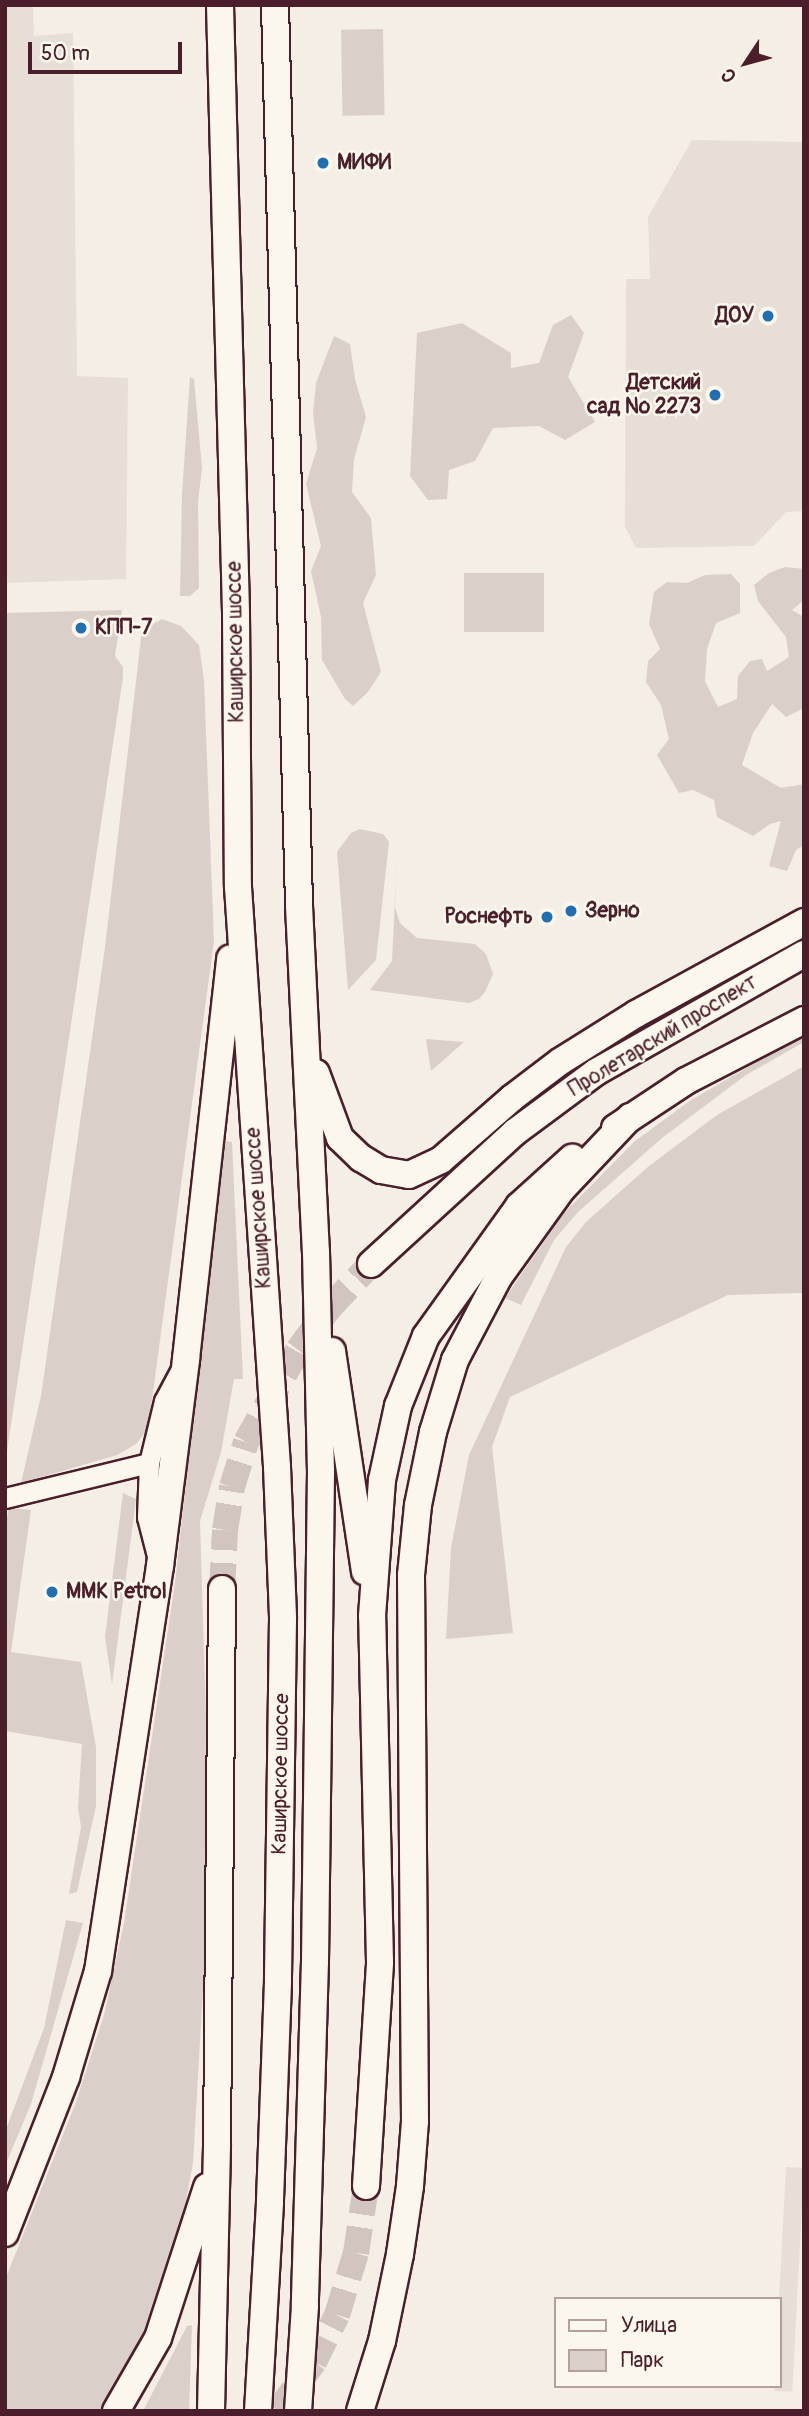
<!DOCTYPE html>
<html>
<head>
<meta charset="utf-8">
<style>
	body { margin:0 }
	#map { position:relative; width:809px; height:2416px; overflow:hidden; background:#f4eee4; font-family:Pangolin,sans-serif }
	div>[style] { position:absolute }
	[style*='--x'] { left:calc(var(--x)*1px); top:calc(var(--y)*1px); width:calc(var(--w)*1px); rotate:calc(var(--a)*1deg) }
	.built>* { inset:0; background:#e7dfd6; transform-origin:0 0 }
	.green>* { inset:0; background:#dbd0c9; transform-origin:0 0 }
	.major-tunnel>* { height:26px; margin-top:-13px; transform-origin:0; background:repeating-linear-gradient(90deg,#d2c5bf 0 26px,transparent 0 39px) }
	.roads { filter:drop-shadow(2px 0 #4a1f2b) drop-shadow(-2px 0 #4a1f2b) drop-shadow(0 2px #4a1f2b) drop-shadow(0 -2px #4a1f2b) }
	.minor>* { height:19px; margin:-9.5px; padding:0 9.5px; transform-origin:9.5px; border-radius:9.5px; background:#fbf7ec }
	.major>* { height:26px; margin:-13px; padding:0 13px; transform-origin:13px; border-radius:13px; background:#fbf7ec }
	.dots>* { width:19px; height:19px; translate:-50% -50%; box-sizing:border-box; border:4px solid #fbf7ec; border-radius:50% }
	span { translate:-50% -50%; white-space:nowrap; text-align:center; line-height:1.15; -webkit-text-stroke:5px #fbf7ec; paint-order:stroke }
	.poi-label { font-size:21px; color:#4a1f2b; font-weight:700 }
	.left { translate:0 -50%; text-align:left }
	.right { translate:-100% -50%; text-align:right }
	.street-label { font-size:21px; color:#4a1f2b }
	.frame { position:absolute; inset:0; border:7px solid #4a1f2b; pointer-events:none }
	.legend { position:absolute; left:554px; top:2297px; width:228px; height:91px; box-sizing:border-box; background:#fbf7ec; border:2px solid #b4a19f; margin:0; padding:9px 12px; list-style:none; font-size:21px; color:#4a1f2b }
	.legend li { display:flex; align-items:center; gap:14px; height:35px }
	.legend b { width:35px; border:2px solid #b4a19f }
	.north { position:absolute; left:711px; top:28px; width:70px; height:70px; -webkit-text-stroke:5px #fbf7ec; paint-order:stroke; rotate:234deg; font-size:19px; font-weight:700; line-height:28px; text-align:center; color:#4a1f2b }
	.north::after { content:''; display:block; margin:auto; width:24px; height:32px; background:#4a1f2b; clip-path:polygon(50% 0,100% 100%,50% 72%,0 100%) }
	.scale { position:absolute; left:28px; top:42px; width:154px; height:32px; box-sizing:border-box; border:4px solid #4a1f2b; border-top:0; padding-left:9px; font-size:21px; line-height:24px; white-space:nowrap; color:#4a1f2b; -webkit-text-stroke:5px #fbf7ec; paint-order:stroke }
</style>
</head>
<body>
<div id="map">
	<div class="built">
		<div style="clip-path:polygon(5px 5px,33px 5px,34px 36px,73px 33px,77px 376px,128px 378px,126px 579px,5px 583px)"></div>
		<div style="clip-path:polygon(692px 140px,804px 142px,804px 511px,786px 512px,754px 546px,636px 548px,625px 527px,626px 279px,650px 279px,648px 217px)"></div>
		<div style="left:786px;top:2167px;width:18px;height:224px;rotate:3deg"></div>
	</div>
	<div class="green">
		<div style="left:383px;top:29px;width:86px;height:42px;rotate:89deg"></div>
		<div style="clip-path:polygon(571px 315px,584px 333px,568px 377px,595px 422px,565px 440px,539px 426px,493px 428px,475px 461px,449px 470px,447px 499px,428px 500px,410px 476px,417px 333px,462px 323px,511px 353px,511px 368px,539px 363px,553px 325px)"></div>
		<div style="clip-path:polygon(334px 336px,350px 344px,355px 379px,366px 417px,354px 459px,352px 492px,371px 518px,376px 575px,363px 603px,381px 672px,368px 692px,353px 706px,345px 699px,322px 660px,321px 617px,311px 571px,321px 546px,306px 484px,317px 448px,313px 413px,316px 383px)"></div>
		<div style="clip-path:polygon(190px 377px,194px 379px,202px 468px,198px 502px,199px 588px,190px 596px,180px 596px,182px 494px)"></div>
		<div style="clip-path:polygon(785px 567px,804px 569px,804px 600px,792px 610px,804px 617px,804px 708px,786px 717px,772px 704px,753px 733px,742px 765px,781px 788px,804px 784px,804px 845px,796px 850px,787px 871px,769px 866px,781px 821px,770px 824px,753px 836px,717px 817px,714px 800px,693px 790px,679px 793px,657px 755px,669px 739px,661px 705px,646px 682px,648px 661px,660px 649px,649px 624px,654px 592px,667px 582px,687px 583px,705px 575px,731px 574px,740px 584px,740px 613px,716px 623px,707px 649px,705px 681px,718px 707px,737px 699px,738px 676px,750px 661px,762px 659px,767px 671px,789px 657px,786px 637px,758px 601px,754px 585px,769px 573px)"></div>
		<div style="left:464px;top:573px;width:80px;height:59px"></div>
		<div style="clip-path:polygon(122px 610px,115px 656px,123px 667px,123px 677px,5px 1465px,5px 613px)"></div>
		<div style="clip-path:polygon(162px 619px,181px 626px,199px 645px,204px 680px,214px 941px,148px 1429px,136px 1444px,117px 1455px,21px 1483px,41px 1396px,105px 947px,142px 630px)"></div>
		<div style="clip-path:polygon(360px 829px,383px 834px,389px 842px,376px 960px,348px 990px,337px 852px,351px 833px)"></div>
		<div style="clip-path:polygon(397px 858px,395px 907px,400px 923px,417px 938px,475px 944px,486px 954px,493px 974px,485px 992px,479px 999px,469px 1003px,370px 990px,392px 961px)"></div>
		<div style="clip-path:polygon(804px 1035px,804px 1042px,746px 1075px,662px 1138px,578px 1212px,554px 1240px,521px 1305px,505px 1298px,564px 1213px,635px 1141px,691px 1100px)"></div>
		<div style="clip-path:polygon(426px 1039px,464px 1042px,431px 1071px)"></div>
		<div style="clip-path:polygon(804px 1066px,804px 1293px,728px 1295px,510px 1397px,492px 1447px,513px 1633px,446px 1639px,451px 1548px,469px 1455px,566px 1247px,586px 1222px,649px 1166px,717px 1115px)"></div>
		<div style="clip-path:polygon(224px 1141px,232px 1142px,243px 1379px,234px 1379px,221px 1452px,200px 1521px,206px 1718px,204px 1972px,193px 2163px,182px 2223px,143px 2350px,103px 2411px,5px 2411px,5px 2280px,76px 2102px,104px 2015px,124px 1923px,175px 1583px)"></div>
		<div style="clip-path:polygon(123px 1493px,136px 1499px,112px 1685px,105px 1637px)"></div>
		<div style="clip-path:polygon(9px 1508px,31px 1510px,11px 1652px,81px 1662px,96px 1747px,96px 1806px,77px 1892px,69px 1894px,81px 1827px,78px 1808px,82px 1744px,5px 1731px,5px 1527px)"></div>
		<div style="clip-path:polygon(66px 1920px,83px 1923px,31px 2104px,5px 2166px,5px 2132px,44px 2028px)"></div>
		<div style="clip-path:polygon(192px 2325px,189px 2411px,143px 2411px,187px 2326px)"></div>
	</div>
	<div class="major-tunnel">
		<div style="--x:222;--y:1589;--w:59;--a:-87.1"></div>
		<div style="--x:225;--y:1530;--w:44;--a:-80.8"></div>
		<div style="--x:232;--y:1487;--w:47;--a:-72.7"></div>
		<div style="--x:246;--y:1442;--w:106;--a:-60.5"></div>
		<div style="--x:298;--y:1350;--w:54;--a:-53.3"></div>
		<div style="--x:330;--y:1307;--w:59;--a:-46.4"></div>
		<div style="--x:278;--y:2411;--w:61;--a:-53.7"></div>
		<div style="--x:314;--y:2362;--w:52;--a:-63.9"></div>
		<div style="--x:337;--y:2315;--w:65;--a:-73"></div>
		<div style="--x:356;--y:2253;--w:68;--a:-81.5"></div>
	</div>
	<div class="roads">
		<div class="minor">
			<div style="--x:5;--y:1498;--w:148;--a:-13.7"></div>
			<div style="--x:157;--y:1556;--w:40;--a:-104.4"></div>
			<div style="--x:147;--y:1517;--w:54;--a:-87.9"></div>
			<div style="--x:149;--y:1463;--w:64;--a:-76.4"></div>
			<div style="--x:164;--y:1401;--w:36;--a:-62"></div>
		</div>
		<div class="major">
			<div style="--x:220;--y:5;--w:608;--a:88.49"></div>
			<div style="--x:236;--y:613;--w:274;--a:89.6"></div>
			<div style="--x:238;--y:887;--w:581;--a:86.15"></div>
			<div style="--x:277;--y:1467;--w:152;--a:87.7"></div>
			<div style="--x:283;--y:1619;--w:363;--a:90.8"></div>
			<div style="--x:278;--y:1982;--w:221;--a:92.1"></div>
			<div style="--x:270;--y:2203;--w:208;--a:93.3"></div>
			<div style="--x:275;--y:5;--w:901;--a:88.47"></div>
			<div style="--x:299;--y:906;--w:346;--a:87.2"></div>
			<div style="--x:316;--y:1252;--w:219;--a:88.7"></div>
			<div style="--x:321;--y:1471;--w:490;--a:90.7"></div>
			<div style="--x:315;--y:1961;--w:345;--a:91.7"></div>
			<div style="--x:305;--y:2306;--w:105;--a:93.8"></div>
			<div style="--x:316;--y:1073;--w:69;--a:69.7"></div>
			<div style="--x:340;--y:1138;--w:29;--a:44"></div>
			<div style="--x:361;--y:1158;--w:23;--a:31"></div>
			<div style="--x:381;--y:1170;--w:28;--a:10"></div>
			<div style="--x:409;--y:1175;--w:35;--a:-25"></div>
			<div style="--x:441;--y:1160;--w:94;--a:-41.1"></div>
			<div style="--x:512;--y:1098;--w:61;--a:-37.1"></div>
			<div style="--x:561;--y:1061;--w:89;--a:-32.1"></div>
			<div style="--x:636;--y:1014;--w:192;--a:-28.7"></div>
			<div style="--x:615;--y:1128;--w:85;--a:-33.5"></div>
			<div style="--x:686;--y:1081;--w:133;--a:-27.3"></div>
			<div style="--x:371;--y:1264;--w:195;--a:-42.5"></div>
			<div style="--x:515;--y:1132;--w:101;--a:-36.5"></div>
			<div style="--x:596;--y:1072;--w:239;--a:-29.6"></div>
			<div style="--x:332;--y:1351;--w:223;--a:81.5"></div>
			<div style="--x:366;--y:2186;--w:224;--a:-86.4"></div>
			<div style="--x:380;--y:1962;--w:346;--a:-91.3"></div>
			<div style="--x:372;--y:1616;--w:136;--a:-85.8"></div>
			<div style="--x:382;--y:1480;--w:76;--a:-77.8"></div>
			<div style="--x:398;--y:1406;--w:75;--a:-68.2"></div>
			<div style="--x:426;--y:1336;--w:160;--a:-54.4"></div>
			<div style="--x:519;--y:1206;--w:72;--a:-42.2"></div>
			<div style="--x:5;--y:2233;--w:168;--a:-68.6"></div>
			<div style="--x:66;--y:2077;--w:111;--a:-73.2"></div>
			<div style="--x:98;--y:1971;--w:410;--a:-81.3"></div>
			<div style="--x:160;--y:1566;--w:209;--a:-82.8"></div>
			<div style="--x:186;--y:1359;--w:403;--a:-83.7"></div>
			<div style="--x:116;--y:2411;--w:84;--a:-60.1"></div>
			<div style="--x:158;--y:2338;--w:159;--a:-72"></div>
			<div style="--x:211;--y:2411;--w:267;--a:-88.7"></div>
			<div style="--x:217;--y:2144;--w:555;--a:-89.48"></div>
			<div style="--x:360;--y:2411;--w:73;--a:-72.6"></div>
			<div style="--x:382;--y:2341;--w:89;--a:-78.3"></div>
			<div style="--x:400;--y:2254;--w:69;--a:-81.6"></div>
			<div style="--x:410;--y:2186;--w:65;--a:-85.6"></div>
			<div style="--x:415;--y:2121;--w:546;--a:-90.42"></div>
			<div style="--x:411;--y:1575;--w:70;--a:-84.3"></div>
			<div style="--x:418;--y:1505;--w:75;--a:-78.4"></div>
			<div style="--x:433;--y:1432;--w:75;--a:-73"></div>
			<div style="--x:455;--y:1360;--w:93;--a:-62.3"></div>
			<div style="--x:498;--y:1278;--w:110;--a:-54.3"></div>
			<div style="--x:562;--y:1189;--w:99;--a:-46.6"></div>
		</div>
	</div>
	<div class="dots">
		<div style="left:323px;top:163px;background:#1f6fb2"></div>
		<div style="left:768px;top:316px;background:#1f6fb2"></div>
		<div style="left:715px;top:395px;background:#1f6fb2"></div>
		<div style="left:81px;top:628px;background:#1f6fb2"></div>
		<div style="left:571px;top:911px;background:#1f6fb2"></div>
		<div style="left:547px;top:917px;background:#1f6fb2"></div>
		<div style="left:52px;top:1592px;background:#1f6fb2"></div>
	</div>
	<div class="poi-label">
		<span class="left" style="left:337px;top:163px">МИФИ</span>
		<span class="right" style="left:754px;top:316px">ДОУ</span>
		<span class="right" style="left:701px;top:395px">Детский<br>сад № 2273</span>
		<span class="left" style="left:95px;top:628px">КПП-7</span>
		<span class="left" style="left:585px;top:911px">Зерно</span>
		<span class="right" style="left:533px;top:917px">Роснефть</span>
		<span class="left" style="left:66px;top:1592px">ММК Petrol</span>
	</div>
	<div class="street-label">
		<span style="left:236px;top:642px;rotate:-91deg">Каширское шоссе</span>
		<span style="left:663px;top:1036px;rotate:-31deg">Пролетарский проспект</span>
		<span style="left:259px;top:1208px;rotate:-94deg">Каширское шоссе</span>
		<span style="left:281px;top:1774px;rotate:-89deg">Каширское шоссе</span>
	</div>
	<div class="frame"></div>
	<ul class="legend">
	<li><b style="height:9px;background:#fbf7ec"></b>Улица</li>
	<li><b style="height:19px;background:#dbd0c9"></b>Парк</li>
	</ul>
	<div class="north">С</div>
	<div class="scale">50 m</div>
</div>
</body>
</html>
